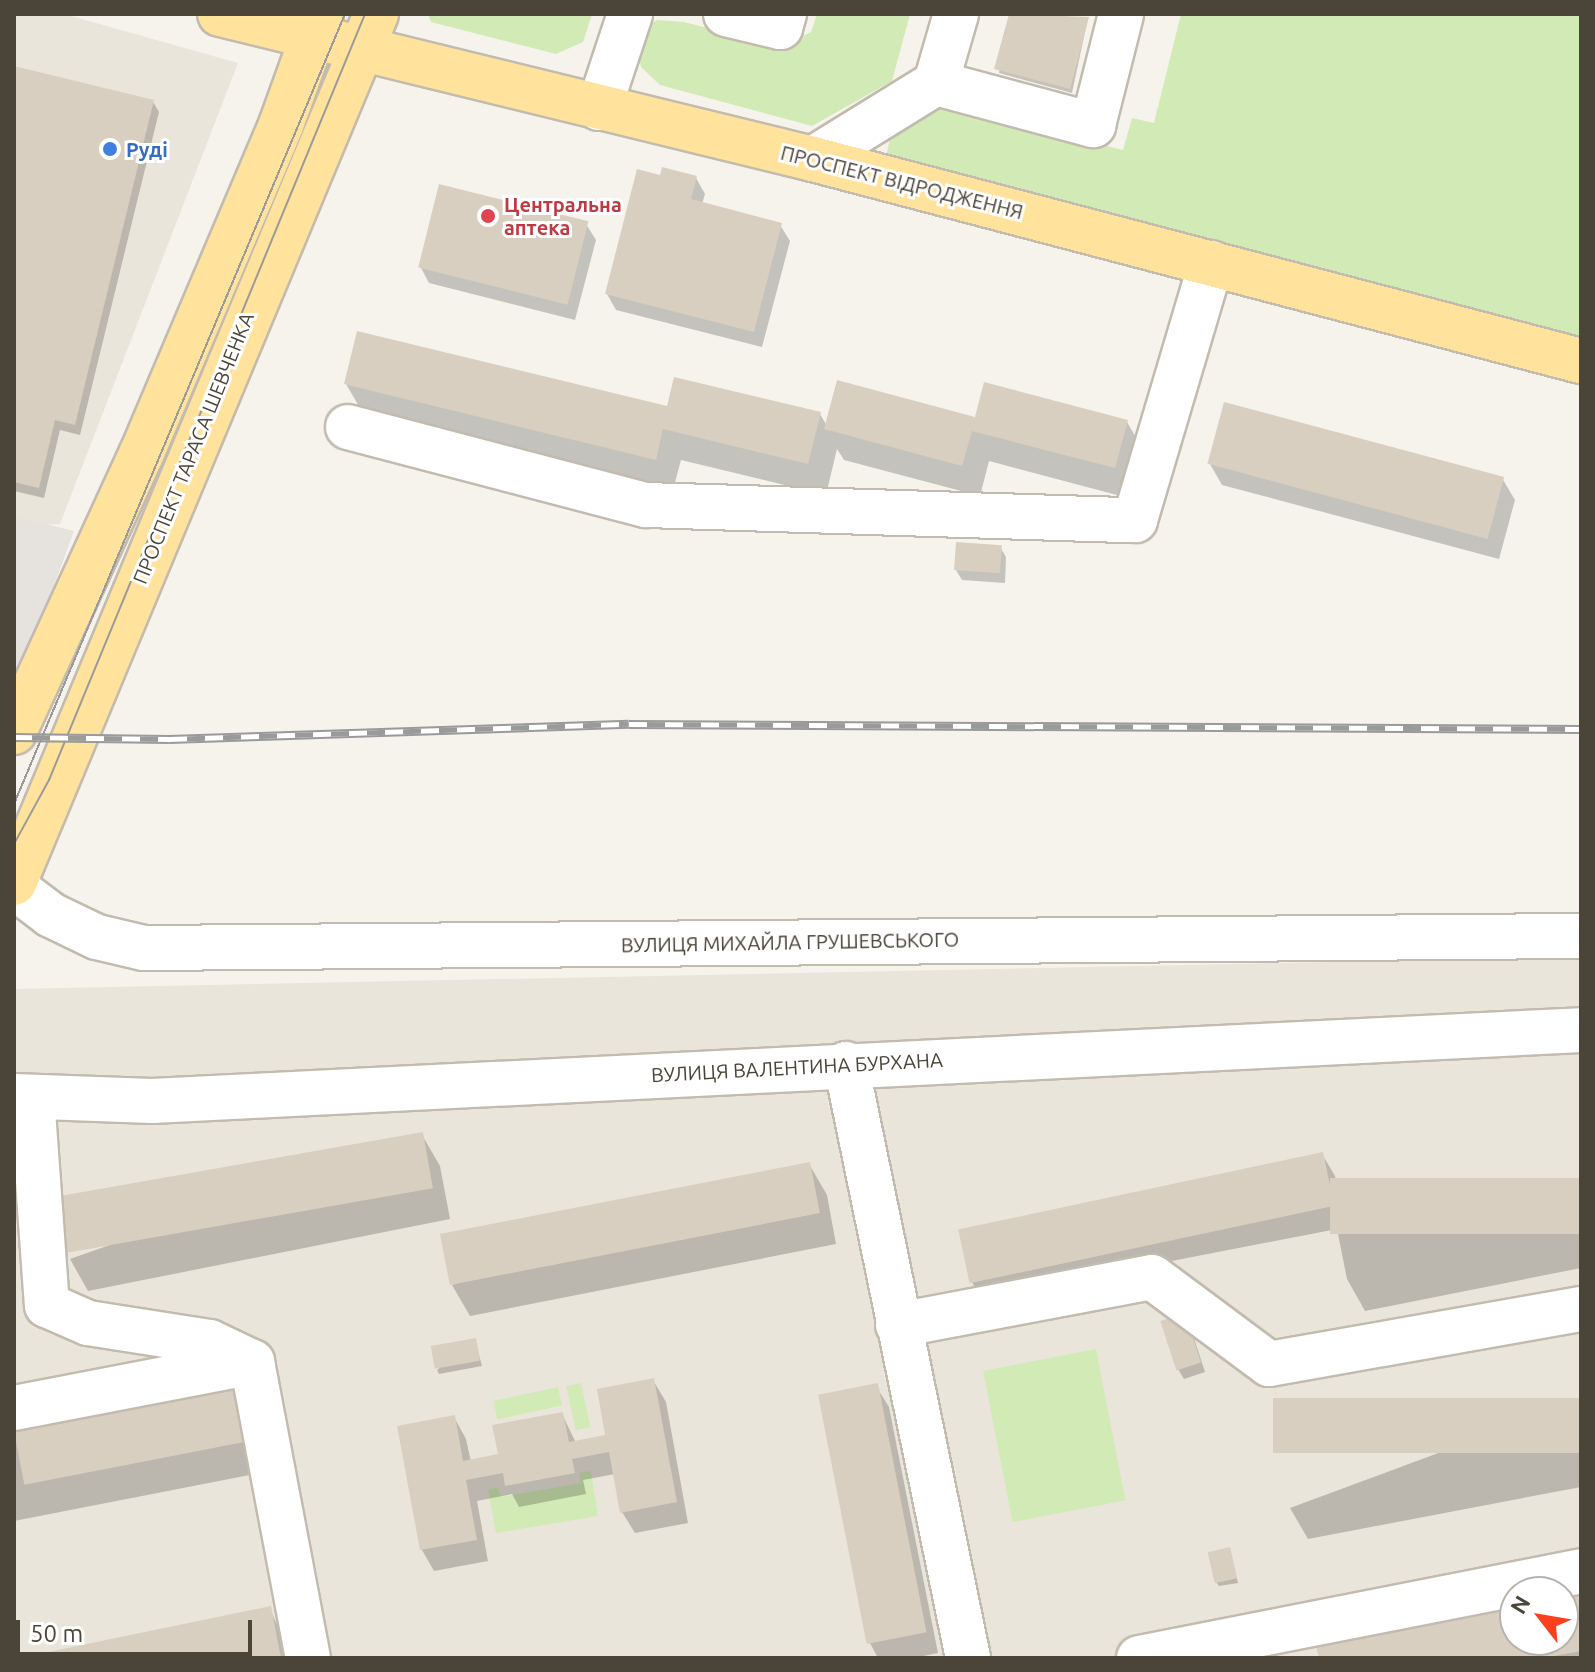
<!DOCTYPE html>
<html>
<head>
<meta charset="utf-8">
<style>
	body { margin:0 }
	#map { position:relative; width:1595px; height:1672px; overflow:hidden; background:#f6f3ec; font-family:Ubuntu,sans-serif }
	div>[style] { position:absolute }
	[style*='--x'] { left:calc(var(--x)*1px); top:calc(var(--y)*1px); width:calc(var(--w)*1px); rotate:calc(var(--a)*1deg) }
	.residential>* { inset:0; background:#eae5da }
	.industrial>* { inset:0; background:#e6e2dd }
	.green>* { inset:0; background:#d2eab5; transform-origin:0 0 }
	.shadow>* { inset:0; background:#0003 }
	.building>* { inset:0; background:#d8cfc1; transform-origin:0 0 }
	.roads { filter:drop-shadow(2px 0 #c2bbae) drop-shadow(-2px 0 #c2bbae) drop-shadow(0 2px #c2bbae) drop-shadow(0 -2px #c2bbae) }
	.minor>* { height:44px; margin:-22px; padding:0 22px; transform-origin:22px; border-radius:22px; background:#fff }
	.major>* { height:44px; margin:-22px; padding:0 22px; transform-origin:22px; border-radius:22px; background:#ffe39c }
	.tram>* { height:2px; margin:-1px; padding:0 1px; transform-origin:1px; border-radius:1px; background:#9a9a9a }
	.rail>* { height:9px; margin-top:-4.5px; transform-origin:0; background:repeating-linear-gradient(90deg,#fff 0 18px,#9a9a9a 0 36px); box-sizing:border-box; border-block:2px solid #9a9a9a }
	.dots>* { width:22px; height:22px; translate:-50% -50%; box-sizing:border-box; border:4px solid #fff; border-radius:50% }
	span { translate:-50% -50%; white-space:nowrap; text-align:center; line-height:1.15; -webkit-text-stroke:6px #fff; paint-order:stroke }
	.shop-label { font-size:20px; color:#366cbe; font-weight:700 }
	.left { translate:0 -50%; text-align:left }
	.street-label { font-size:20px; color:#4b4439 }
	.health-label { font-size:20px; color:#be3a42; font-weight:700 }
	.frame { position:absolute; inset:0; border:16px solid #4b4439; pointer-events:none }
	.north { position:absolute; left:1499px; top:1576px; width:80px; height:80px; box-sizing:border-box; background:#fff; border:2px solid #b7b4b0; border-radius:50%; rotate:301deg; font-size:22px; font-weight:700; line-height:32px; text-align:center; color:#4b4439 }
	.north::after { content:''; display:block; margin:auto; width:28px; height:36px; background:#fc3f1d; clip-path:polygon(50% 0,100% 100%,50% 72%,0 100%) }
	.scale { position:absolute; left:16px; top:1620px; width:236px; height:36px; box-sizing:border-box; border:4px solid #4b4439; border-top:0; padding-left:10px; font-size:24px; line-height:28px; white-space:nowrap; color:#4b4439; -webkit-text-stroke:6px #fff; paint-order:stroke }
</style>
</head>
<body>
<div id="map">
	<div class="residential">
		<div style="clip-path:polygon(14px 14px,64px 14px,238px 63px,60px 524px,14px 526px)"></div>
		<div style="clip-path:polygon(evenodd,1581px 957px,1581px 1658px,14px 1658px,14px 989px,1581px 957px,1515px 1592px,1563px 1592px,1563px 1640px,1515px 1640px,1515px 1592px)"></div>
	</div>
	<div class="industrial">
		<div style="clip-path:polygon(14px 516px,74px 531px,14px 694px)"></div>
	</div>
	<div class="green">
		<div style="clip-path:polygon(428px 14px,592px 14px,583px 42px,556px 54px,431px 22px)"></div>
		<div style="clip-path:polygon(817px 14px,910px 14px,892px 81px,812px 126px,660px 85px,641px 67px,638px 52px,647px 27px,657px 20px,684px 22px,781px 47px,811px 32px)"></div>
		<div style="clip-path:polygon(1181px 14px,1581px 14px,1581px 337px,893px 163px,886px 157px,890px 138px,938px 105px,1123px 150px,1132px 118px,1154px 123px)"></div>
		<div style="left:1096px;top:1349px;width:154px;height:115px;rotate:79deg"></div>
		<div style="left:581px;top:1383px;width:45px;height:15px;rotate:78deg"></div>
		<div style="left:558px;top:1387px;width:19px;height:66px;rotate:78deg"></div>
		<div style="clip-path:polygon(591px 1471px,598px 1516px,496px 1533px,488px 1490px,498px 1487px,501px 1497px,581px 1483px,579px 1473px)"></div>
	</div>
	<div class="shadow">
		<div style="clip-path:polygon(1011px 14px,1088px 18px,1072px 93px,999px 73px)"></div>
		<div style="clip-path:polygon(14px 68px,153px 102px,159px 112px,80px 435px,60px 430px,44px 498px,14px 491px)"></div>
		<div style="clip-path:polygon(661px 177px,696px 178px,705px 194px,702px 204px,780px 225px,790px 241px,762px 347px,616px 310px,607px 294px)"></div>
		<div style="clip-path:polygon(586px 224px,596px 240px,575px 320px,429px 283px,420px 266px)"></div>
		<div style="clip-path:polygon(346px 384px,668px 409px,820px 414px,827px 426px,976px 420px,1127px 422px,1145px 453px,1132px 499px,989px 461px,980px 496px,844px 460px,837px 449px,826px 495px,681px 460px,673px 490px,364px 415px)"></div>
		<div style="clip-path:polygon(1210px 464px,1502px 478px,1515px 500px,1499px 559px,1222px 485px)"></div>
		<div style="clip-path:polygon(1000px 547px,1006px 557px,1005px 583px,962px 580px,956px 570px)"></div>
		<div style="clip-path:polygon(422px 1135px,440px 1166px,450px 1219px,88px 1291px,70px 1259px)"></div>
		<div style="clip-path:polygon(1322px 1154px,1335px 1176px,1345px 1227px,1581px 1180px,1581px 1268px,1365px 1311px,1347px 1279px,1337px 1229px,981px 1298px,969px 1277px)"></div>
		<div style="clip-path:polygon(809px 1164px,827px 1195px,836px 1244px,470px 1316px,452px 1285px)"></div>
		<div style="clip-path:polygon(1190px 1326px,1205px 1372px,1184px 1379px,1178px 1369px)"></div>
		<div style="clip-path:polygon(475px 1340px,482px 1366px,439px 1374px,437px 1370px)"></div>
		<div style="clip-path:polygon(653px 1380px,666px 1402px,688px 1523px,635px 1533px,622px 1512px,615px 1474px,583px 1480px,586px 1494px,519px 1507px,512px 1494px,477px 1501px,488px 1561px,434px 1571px,422px 1550px,399px 1427px,454px 1417px,466px 1439px,471px 1462px,500px 1456px,562px 1414px,576px 1443px,608px 1437px)"></div>
		<div style="clip-path:polygon(876px 1386px,889px 1407px,938px 1653px,914px 1658px,878px 1658px,870px 1643px)"></div>
		<div style="clip-path:polygon(233px 1391px,251px 1422px,260px 1473px,14px 1521px,14px 1433px)"></div>
		<div style="clip-path:polygon(1581px 1400px,1581px 1487px,1308px 1539px,1290px 1508px)"></div>
		<div style="clip-path:polygon(1229px 1549px,1238px 1583px,1219px 1586px,1216px 1582px)"></div>
		<div style="clip-path:polygon(1581px 1598px,1581px 1658px,1321px 1658px,1515px 1610px,1515px 1640px,1563px 1640px,1563px 1601px)"></div>
		<div style="clip-path:polygon(270px 1609px,292px 1658px,26px 1658px)"></div>
	</div>
	<div class="building">
		<div style="clip-path:polygon(1009px 14px,1089px 17px,1070px 89px,994px 69px)"></div>
		<div style="clip-path:polygon(14px 66px,154px 100px,75px 425px,55px 420px,39px 488px,14px 482px)"></div>
		<div style="clip-path:polygon(662px 167px,697px 176px,691px 199px,782px 223px,754px 332px,605px 294px,637px 169px,660px 175px)"></div>
		<div style="left:439px;top:184px;width:154px;height:86px;rotate:14deg"></div>
		<div style="clip-path:polygon(357px 331px,667px 406px,674px 377px,821px 412px,808px 464px,663px 429px,656px 460px,344px 384px)"></div>
		<div style="clip-path:polygon(837px 380px,975px 417px,984px 382px,1128px 420px,1115px 468px,972px 431px,962px 466px,824px 429px)"></div>
		<div style="left:1224px;top:402px;width:290px;height:64px;rotate:15deg"></div>
		<div style="left:956px;top:542px;width:46px;height:28px;rotate:4deg"></div>
		<div style="left:423px;top:1132px;width:57px;height:373px;rotate:80deg"></div>
		<div style="left:1323px;top:1152px;width:55px;height:373px;rotate:78deg"></div>
		<div style="left:810px;top:1162px;width:52px;height:377px;rotate:79deg"></div>
		<div style="left:1581px;top:1178px;width:56px;height:251px;rotate:90deg"></div>
		<div style="left:1185px;top:1313px;width:52px;height:26px;rotate:72deg"></div>
		<div style="left:476px;top:1338px;width:23px;height:46px;rotate:80deg"></div>
		<div style="clip-path:polygon(654px 1378px,677px 1502px,620px 1513px,609px 1452px,572px 1459px,575px 1473px,505px 1486px,503px 1473px,466px 1480px,477px 1540px,420px 1550px,397px 1426px,455px 1415px,463px 1461px,498px 1454px,492px 1425px,563px 1412px,569px 1442px,605px 1435px,597px 1389px)"></div>
		<div style="left:878px;top:1383px;width:254px;height:61px;rotate:79deg"></div>
		<div style="left:234px;top:1389px;width:54px;height:224px;rotate:79deg"></div>
		<div style="left:1581px;top:1398px;width:55px;height:308px;rotate:90deg"></div>
		<div style="left:1230px;top:1547px;width:32px;height:23px;rotate:77deg"></div>
		<div style="clip-path:polygon(1581px 1595px,1581px 1651px,1544px 1658px,1319px 1658px,1316px 1646px,1515px 1608px,1515px 1640px,1563px 1640px,1563px 1599px)"></div>
		<div style="clip-path:polygon(271px 1606px,281px 1658px,24px 1658px,24px 1657px)"></div>
	</div>
	<div class="roads">
		<div class="minor">
			<div style="--x:726;--y:14;--w:56;--a:13.5"></div>
			<div style="--x:780;--y:27;--w:14;--a:-73"></div>
			<div style="--x:936;--y:83;--w:163;--a:15"></div>
			<div style="--x:1093;--y:125;--w:114;--a:-75.8"></div>
			<div style="--x:599;--y:108;--w:99;--a:-71.7"></div>
			<div style="--x:813;--y:159;--w:145;--a:-31.7"></div>
			<div style="--x:936;--y:83;--w:72;--a:-73.8"></div>
			<div style="--x:348;--y:427;--w:308;--a:14.7"></div>
			<div style="--x:646;--y:505;--w:489;--a:1.8"></div>
			<div style="--x:1135;--y:520;--w:268;--a:-73.5"></div>
			<div style="--x:14;--y:887;--w:46;--a:37.1"></div>
			<div style="--x:51;--y:915;--w:51;--a:25.6"></div>
			<div style="--x:97;--y:937;--w:48;--a:13.2"></div>
			<div style="--x:144;--y:948;--w:1437;--a:-0.48"></div>
			<div style="--x:846;--y:1064;--w:606;--a:78.39"></div>
			<div style="--x:14;--y:1096;--w:138;--a:2.1"></div>
			<div style="--x:152;--y:1101;--w:1431;--a:-2.84"></div>
			<div style="--x:32;--y:1097;--w:209;--a:85.9"></div>
			<div style="--x:47;--y:1305;--w:45;--a:23.7"></div>
			<div style="--x:88;--y:1323;--w:123;--a:8.9"></div>
			<div style="--x:210;--y:1342;--w:47;--a:25.5"></div>
			<div style="--x:252;--y:1362;--w:301;--a:79.3"></div>
			<div style="--x:898;--y:1325;--w:258;--a:-10.7"></div>
			<div style="--x:1152;--y:1277;--w:146;--a:36.6"></div>
			<div style="--x:1269;--y:1364;--w:317;--a:-10"></div>
			<div style="--x:14;--y:1408;--w:242;--a:-10.9"></div>
			<div style="--x:1139;--y:1658;--w:450;--a:-11.1"></div>
		</div>
		<div class="major">
			<div style="--x:220;--y:14;--w:610;--a:13.74"></div>
			<div style="--x:813;--y:159;--w:794;--a:14.74"></div>
			<div style="--x:14;--y:732;--w:305;--a:-65.4"></div>
			<div style="--x:141;--y:455;--w:358;--a:-67"></div>
			<div style="--x:281;--y:125;--w:118;--a:-70.2"></div>
			<div style="--x:14;--y:883;--w:941;--a:-67.38"></div>
		</div>
	</div>
	<div class="tram">
		<div style="--x:14;--y:804;--w:857;--a:-67.27"></div>
		<div style="--x:14;--y:844;--w:73;--a:-61.3"></div>
		<div style="--x:49;--y:780;--w:829;--a:-67.58"></div>
	</div>
	<div class="rail">
		<div style="--x:14;--y:737;--w:155;--a:0.7"></div>
		<div style="--x:169;--y:739;--w:460;--a:-1.9"></div>
		<div style="--x:629;--y:724;--w:952;--a:0.3"></div>
	</div>
	<div class="dots">
		<div style="left:110px;top:149px;background:#3f7fe0"></div>
		<div style="left:488px;top:216px;background:#e0444e"></div>
	</div>
	<div class="shop-label">
		<span class="left" style="left:126px;top:149px">Рудi</span>
	</div>
	<div class="street-label">
		<span style="left:902px;top:182px;rotate:14deg">ПРОСПЕКТ ВІДРОДЖЕННЯ</span>
		<span style="left:193px;top:448px;rotate:-68deg">ПРОСПЕКТ ТАРАСА ШЕВЧЕНКА</span>
		<span style="left:790px;top:942px;rotate:-1deg">ВУЛИЦЯ МИХАЙЛА ГРУШЕВСЬКОГО</span>
		<span style="left:797px;top:1067px;rotate:-3deg">ВУЛИЦЯ ВАЛЕНТИНА БУРХАНА</span>
	</div>
	<div class="health-label">
		<span class="left" style="left:504px;top:216px">Центральна<br>аптека</span>
	</div>
	<div class="frame"></div>
	<div class="north">N</div>
	<div class="scale">50 m</div>
</div>
</body>
</html>
